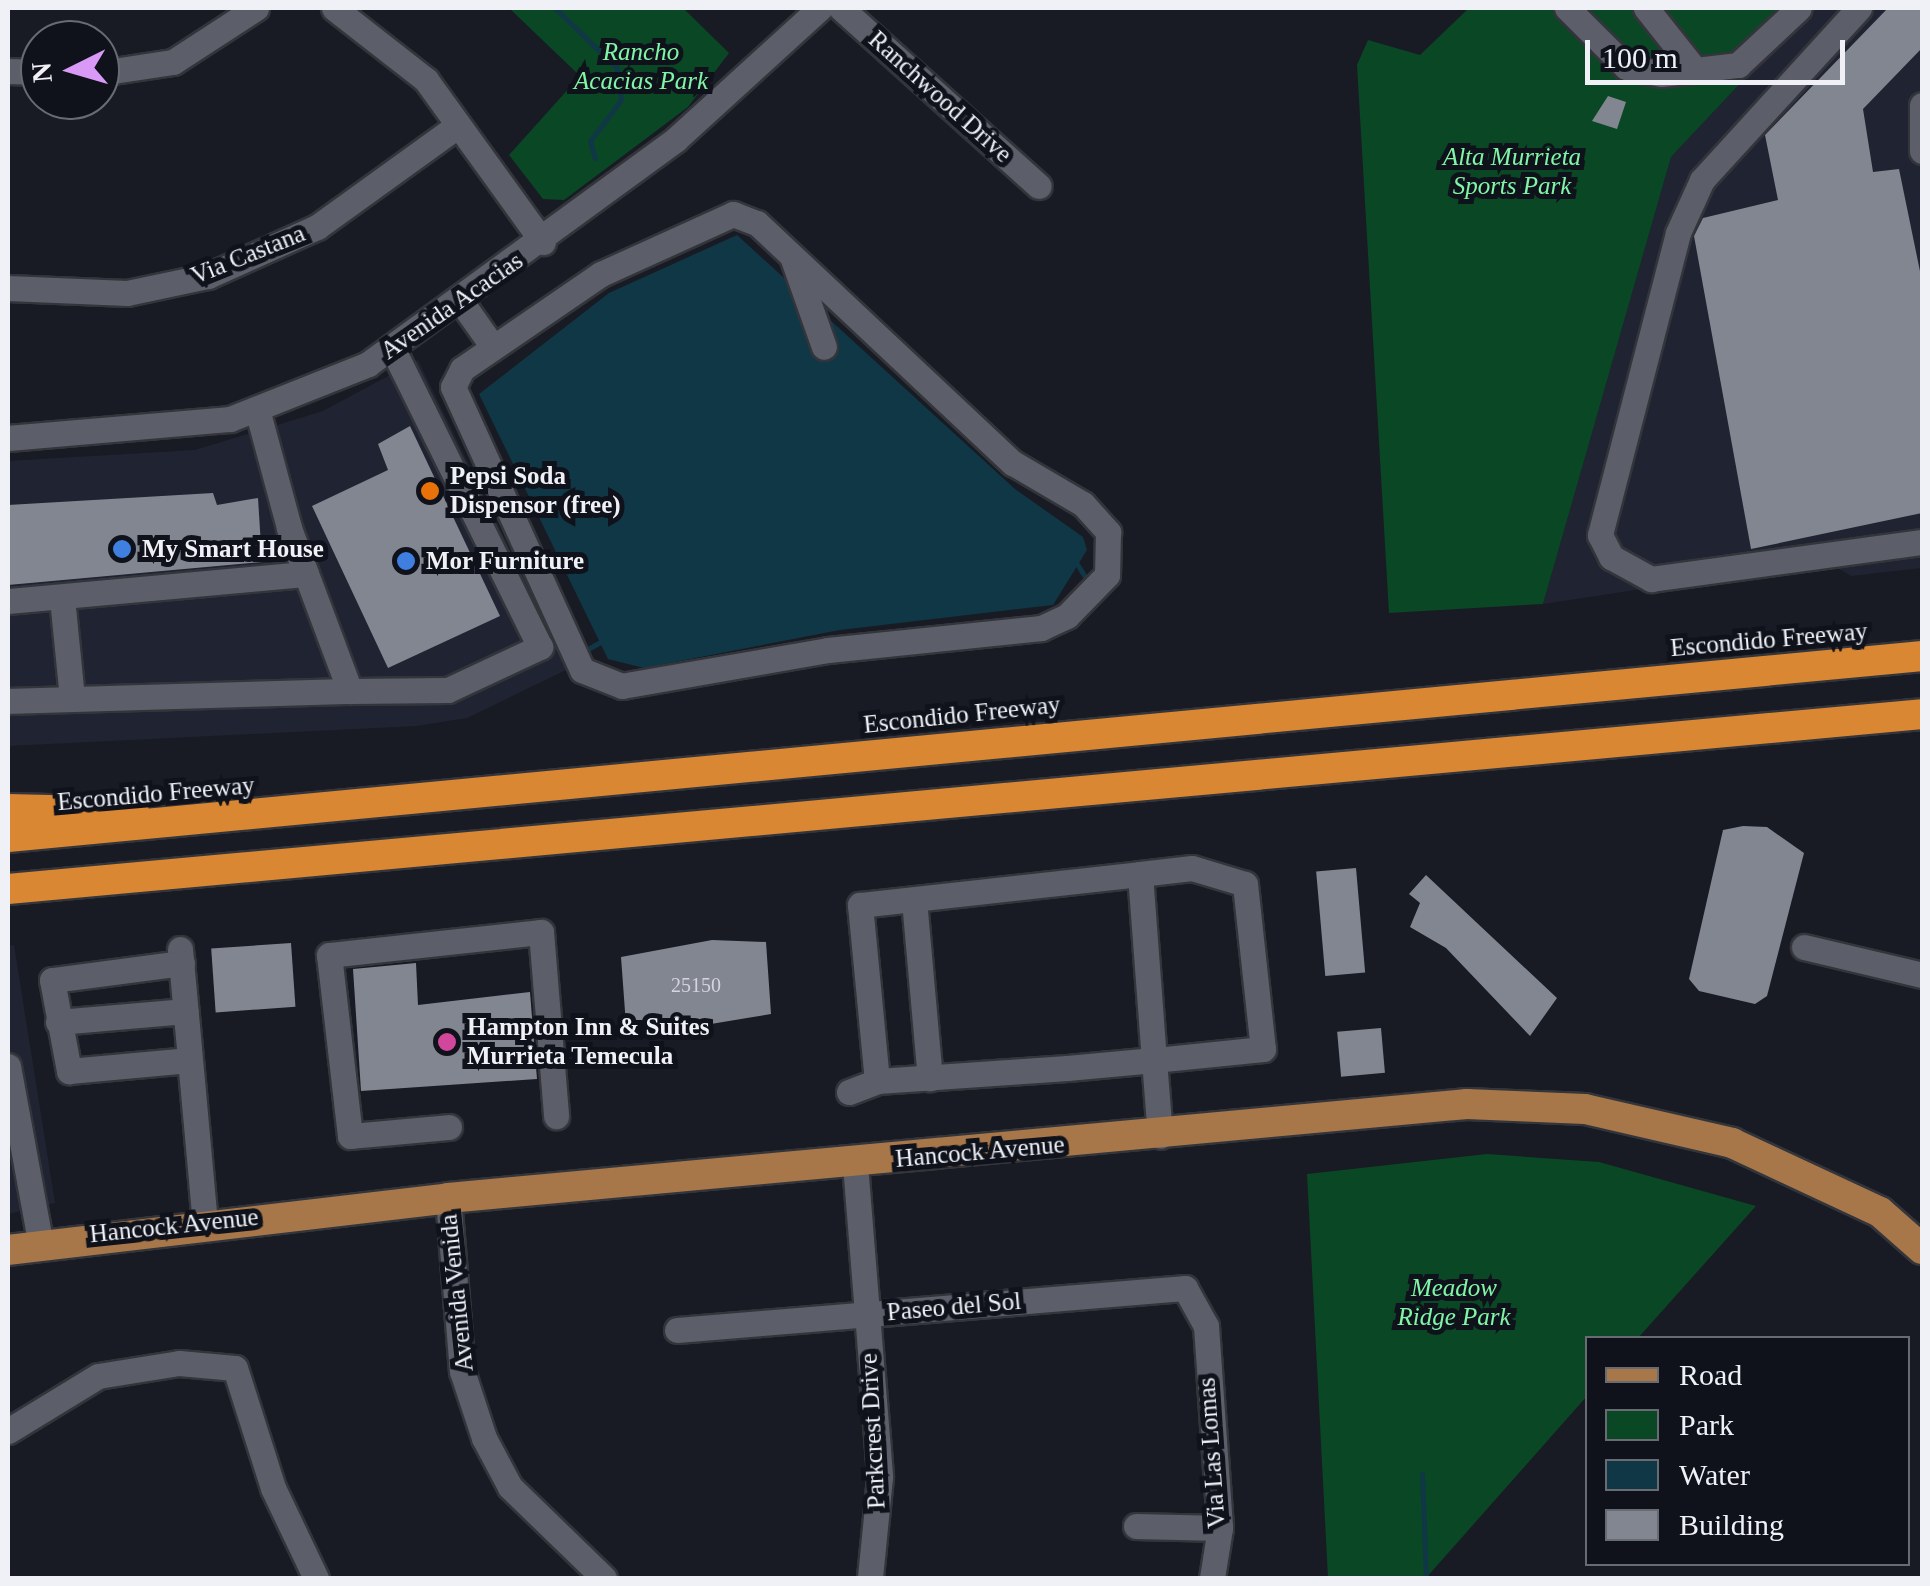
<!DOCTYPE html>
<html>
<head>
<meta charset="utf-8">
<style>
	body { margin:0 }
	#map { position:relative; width:1930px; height:1586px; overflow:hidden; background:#181b23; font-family:"Times New Roman",serif }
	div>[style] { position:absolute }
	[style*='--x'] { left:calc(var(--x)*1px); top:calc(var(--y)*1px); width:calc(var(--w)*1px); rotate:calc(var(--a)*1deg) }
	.built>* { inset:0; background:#202432 }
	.green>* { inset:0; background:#0a4725 }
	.water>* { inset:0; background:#103745 }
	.stream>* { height:5px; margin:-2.5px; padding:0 2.5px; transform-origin:2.5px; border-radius:2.5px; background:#103745 }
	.building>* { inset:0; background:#828691; transform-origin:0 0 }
	.roads { filter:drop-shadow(2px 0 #33353b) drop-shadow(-2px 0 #33353b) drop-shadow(0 2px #33353b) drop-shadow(0 -2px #33353b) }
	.minor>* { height:25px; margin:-12.5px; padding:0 12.5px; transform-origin:12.5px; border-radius:12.5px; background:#5c5f69 }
	.major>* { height:30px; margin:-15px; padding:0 15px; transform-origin:15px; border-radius:15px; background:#a87749 }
	.highway>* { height:30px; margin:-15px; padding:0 15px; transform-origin:15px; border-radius:15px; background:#da8733 }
	.dots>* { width:28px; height:28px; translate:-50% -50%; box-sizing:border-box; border:5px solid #0f121a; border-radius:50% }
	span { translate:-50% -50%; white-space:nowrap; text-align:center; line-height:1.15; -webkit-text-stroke:10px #0f121a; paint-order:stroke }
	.number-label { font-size:20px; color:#d4d6de }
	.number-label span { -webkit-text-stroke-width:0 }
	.park-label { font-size:25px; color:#80f5a7; font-style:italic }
	.street-label { font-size:25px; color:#eff1f7 }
	.poi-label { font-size:25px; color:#eff1f7; font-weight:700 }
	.left { translate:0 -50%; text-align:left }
	.frame { position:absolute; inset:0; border:10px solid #eff1f7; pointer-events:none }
	.legend { position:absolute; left:1585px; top:1336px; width:325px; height:230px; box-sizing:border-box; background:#0f121a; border:2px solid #696b72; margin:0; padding:12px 18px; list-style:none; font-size:30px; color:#eff1f7 }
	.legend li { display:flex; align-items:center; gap:20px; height:50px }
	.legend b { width:50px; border:2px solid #696b72 }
	.north { position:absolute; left:20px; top:20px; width:100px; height:100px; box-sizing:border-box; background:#0f121a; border:2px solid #696b72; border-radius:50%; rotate:265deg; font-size:28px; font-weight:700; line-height:40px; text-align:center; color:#eff1f7 }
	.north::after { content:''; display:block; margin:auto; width:35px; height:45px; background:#d99af7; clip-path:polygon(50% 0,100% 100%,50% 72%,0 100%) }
	.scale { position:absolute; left:1585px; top:40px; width:260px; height:45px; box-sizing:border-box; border:5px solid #eff1f7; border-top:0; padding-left:12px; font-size:30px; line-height:35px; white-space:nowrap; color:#eff1f7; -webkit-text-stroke:8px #0f121a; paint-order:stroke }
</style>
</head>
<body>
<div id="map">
	<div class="built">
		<div style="clip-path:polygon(1811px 8px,1922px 8px,1922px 568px,1851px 576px,1826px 561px,1543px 604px,1671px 157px)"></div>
		<div style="clip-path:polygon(418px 360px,568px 669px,467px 718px,416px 726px,8px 746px,8px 461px,195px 450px,323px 411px)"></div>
		<div style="clip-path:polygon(14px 945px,55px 1203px,8px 1214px,8px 946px)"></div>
	</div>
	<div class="green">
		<div style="clip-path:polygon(509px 8px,683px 8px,729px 53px,688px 107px,564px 200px,543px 199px,509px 155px,580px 76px)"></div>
		<div style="clip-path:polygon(1469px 8px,1811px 8px,1671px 157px,1543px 604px,1389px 613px,1357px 65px,1368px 40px,1420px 55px)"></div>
		<div style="clip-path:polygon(1487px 1154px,1599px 1162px,1756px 1206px,1638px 1338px,1588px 1338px,1587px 1396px,1426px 1578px,1328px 1578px,1307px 1174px)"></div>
	</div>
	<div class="water">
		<div style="clip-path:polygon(737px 235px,1015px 489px,1083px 537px,1087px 550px,1053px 605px,840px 630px,644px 668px,608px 659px,479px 394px,609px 293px)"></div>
	</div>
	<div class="stream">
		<div style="--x:555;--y:8;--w:86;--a:44.1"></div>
		<div style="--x:617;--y:68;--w:32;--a:83"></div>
		<div style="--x:621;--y:100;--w:51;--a:127.1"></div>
		<div style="--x:590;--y:141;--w:18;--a:74"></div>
		<div style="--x:1077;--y:564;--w:13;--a:58"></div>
		<div style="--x:586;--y:650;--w:18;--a:-29"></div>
		<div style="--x:1422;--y:1474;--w:104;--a:87.8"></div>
	</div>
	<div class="building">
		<div style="clip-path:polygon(1888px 8px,1922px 8px,1922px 48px,1863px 109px,1873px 172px,1899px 169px,1922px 281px,1922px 513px,1751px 549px,1694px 236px,1703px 218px,1778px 200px,1765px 135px)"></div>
		<div style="clip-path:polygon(1608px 96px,1626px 102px,1617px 129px,1592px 121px)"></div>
		<div style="clip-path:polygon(410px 426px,500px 616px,388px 668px,312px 506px,388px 470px,378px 444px)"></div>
		<div style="clip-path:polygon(213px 493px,217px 505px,258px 498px,262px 562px,8px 585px,8px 505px)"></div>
		<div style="clip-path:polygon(1743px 826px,1767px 827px,1804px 853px,1767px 996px,1755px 1004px,1699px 991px,1689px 979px,1723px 830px)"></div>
		<div style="left:1356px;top:868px;width:105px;height:40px;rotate:85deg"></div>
		<div style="clip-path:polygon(1426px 875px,1557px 998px,1530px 1036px,1446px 948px,1410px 927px,1420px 903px,1409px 894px)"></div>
		<div style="clip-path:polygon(712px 940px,766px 942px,771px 1014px,681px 1029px,679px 1021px,626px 1025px,621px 957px)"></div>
		<div style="left:291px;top:943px;width:64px;height:80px;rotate:86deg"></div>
		<div style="clip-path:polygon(416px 963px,418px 1005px,530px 992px,537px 1079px,361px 1091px,353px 969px)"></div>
		<div style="left:1381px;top:1028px;width:45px;height:44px;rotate:85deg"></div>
	</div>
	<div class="roads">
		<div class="minor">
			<div style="--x:334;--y:8;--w:117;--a:38"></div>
			<div style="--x:426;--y:80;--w:200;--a:54.2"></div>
			<div style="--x:841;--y:8;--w:266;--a:42"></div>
			<div style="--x:1567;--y:8;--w:83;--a:45"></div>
			<div style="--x:1626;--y:67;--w:36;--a:11"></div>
			<div style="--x:1661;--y:74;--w:78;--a:-6.7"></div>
			<div style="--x:1738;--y:65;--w:83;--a:-43.1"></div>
			<div style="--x:1646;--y:8;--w:74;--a:51.6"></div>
			<div style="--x:1859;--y:8;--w:233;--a:132.4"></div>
			<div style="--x:1702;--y:180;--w:58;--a:114.4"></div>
			<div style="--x:1678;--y:233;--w:312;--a:104.5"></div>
			<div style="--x:1600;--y:535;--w:25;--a:63"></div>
			<div style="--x:1611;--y:557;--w:46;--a:28.8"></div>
			<div style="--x:1651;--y:579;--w:274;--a:-7.8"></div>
			<div style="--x:8;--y:71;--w:32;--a:2"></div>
			<div style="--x:100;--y:73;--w:74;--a:-8.6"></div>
			<div style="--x:173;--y:62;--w:99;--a:-33"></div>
			<div style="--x:1922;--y:105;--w:46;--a:90"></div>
			<div style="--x:733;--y:214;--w:26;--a:21"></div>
			<div style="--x:757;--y:223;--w:351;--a:43.2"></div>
			<div style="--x:1013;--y:463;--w:81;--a:30.4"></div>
			<div style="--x:1083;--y:504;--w:38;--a:48"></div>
			<div style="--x:1108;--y:532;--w:43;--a:91.3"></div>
			<div style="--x:1107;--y:575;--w:57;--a:134.3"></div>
			<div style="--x:1067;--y:616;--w:29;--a:155"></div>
			<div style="--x:1041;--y:628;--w:214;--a:174.1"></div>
			<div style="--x:828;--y:650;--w:209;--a:170.1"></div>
			<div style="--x:622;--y:686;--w:43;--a:-158.2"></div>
			<div style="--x:582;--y:670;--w:311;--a:-114.5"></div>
			<div style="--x:453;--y:387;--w:20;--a:-63"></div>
			<div style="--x:462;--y:369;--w:168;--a:-34.4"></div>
			<div style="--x:601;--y:274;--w:145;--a:-24.4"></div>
			<div style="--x:793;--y:259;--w:93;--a:70.6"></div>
			<div style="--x:8;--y:288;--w:119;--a:2.4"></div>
			<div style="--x:127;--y:293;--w:83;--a:-11.9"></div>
			<div style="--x:208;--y:276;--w:120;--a:-24.2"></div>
			<div style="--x:317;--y:227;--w:173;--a:-35.8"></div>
			<div style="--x:462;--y:303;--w:54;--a:54.8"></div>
			<div style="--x:257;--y:409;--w:123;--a:74.9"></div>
			<div style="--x:289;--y:528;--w:174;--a:69.5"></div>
			<div style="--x:350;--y:691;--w:98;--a:-0.6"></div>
			<div style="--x:448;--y:690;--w:102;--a:-25.1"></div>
			<div style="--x:540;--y:647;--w:332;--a:-116.3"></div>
			<div style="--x:8;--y:438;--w:223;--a:-4.9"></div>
			<div style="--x:230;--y:419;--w:149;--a:-21.7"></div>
			<div style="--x:368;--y:364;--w:381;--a:-36.1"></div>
			<div style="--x:676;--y:139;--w:195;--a:-42.3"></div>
			<div style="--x:62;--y:598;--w:100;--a:84.3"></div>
			<div style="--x:8;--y:601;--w:299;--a:-5.2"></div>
			<div style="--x:8;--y:701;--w:342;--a:-1.7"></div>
			<div style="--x:1140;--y:874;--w:52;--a:-6.6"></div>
			<div style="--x:1192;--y:868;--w:55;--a:16.8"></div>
			<div style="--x:1245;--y:884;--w:166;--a:83.8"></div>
			<div style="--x:1263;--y:1049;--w:110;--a:174.2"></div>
			<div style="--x:1154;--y:1060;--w:87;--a:174.7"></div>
			<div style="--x:1067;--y:1068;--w:190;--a:176.1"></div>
			<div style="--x:877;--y:1081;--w:177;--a:-95.5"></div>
			<div style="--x:860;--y:905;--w:282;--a:-6.3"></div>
			<div style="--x:1140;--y:874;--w:187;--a:85.7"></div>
			<div style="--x:1154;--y:1060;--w:76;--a:85.5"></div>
			<div style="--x:914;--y:900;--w:179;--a:84.9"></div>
			<div style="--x:1804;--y:947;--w:121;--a:13.3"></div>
			<div style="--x:180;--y:949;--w:275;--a:84.8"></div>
			<div style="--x:182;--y:963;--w:131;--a:172.5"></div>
			<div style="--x:52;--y:980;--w:93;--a:79.4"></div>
			<div style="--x:69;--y:1071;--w:121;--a:-5.2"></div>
			<div style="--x:58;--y:1022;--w:128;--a:-4.9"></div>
			<div style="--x:8;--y:1066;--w:177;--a:79.6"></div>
			<div style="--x:849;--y:1092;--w:30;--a:-21"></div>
			<div style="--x:449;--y:1127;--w:99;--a:174.8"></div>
			<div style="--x:350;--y:1136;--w:182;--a:-96.6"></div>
			<div style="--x:329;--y:955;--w:213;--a:-6.2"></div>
			<div style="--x:541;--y:932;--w:185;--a:85.3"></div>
			<div style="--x:855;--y:1164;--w:314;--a:85.4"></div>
			<div style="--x:880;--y:1477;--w:101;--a:95.7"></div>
			<div style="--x:448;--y:1198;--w:174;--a:85.4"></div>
			<div style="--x:462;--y:1371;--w:71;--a:71.8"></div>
			<div style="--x:484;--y:1438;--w:55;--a:62"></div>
			<div style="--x:510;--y:1487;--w:131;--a:44.1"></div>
			<div style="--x:677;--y:1330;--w:510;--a:-4.73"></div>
			<div style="--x:1185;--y:1288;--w:43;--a:61.1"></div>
			<div style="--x:1206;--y:1326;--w:202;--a:86"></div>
			<div style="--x:1220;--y:1528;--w:51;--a:99.1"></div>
			<div style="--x:8;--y:1431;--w:105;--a:-31.4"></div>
			<div style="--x:98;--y:1376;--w:82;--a:-9.1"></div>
			<div style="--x:179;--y:1363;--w:56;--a:5.1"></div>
			<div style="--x:235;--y:1368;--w:126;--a:72.4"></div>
			<div style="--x:273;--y:1488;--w:100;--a:64.5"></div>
			<div style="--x:1136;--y:1526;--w:84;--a:1.4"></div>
		</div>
		<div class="major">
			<div style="--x:8;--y:1250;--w:443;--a:-6.7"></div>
			<div style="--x:448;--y:1198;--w:1023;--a:-5.27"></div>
			<div style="--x:1467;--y:1104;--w:118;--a:2.4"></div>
			<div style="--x:1585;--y:1109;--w:151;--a:13"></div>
			<div style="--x:1732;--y:1143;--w:163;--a:25"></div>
			<div style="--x:1880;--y:1212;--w:56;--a:41.4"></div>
		</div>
		<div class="highway">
			<div style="--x:8;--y:809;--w:126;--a:1.4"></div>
			<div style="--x:8;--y:837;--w:1923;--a:-5.4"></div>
			<div style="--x:8;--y:889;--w:1922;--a:-5.22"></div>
		</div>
	</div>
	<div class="dots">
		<div style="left:430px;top:491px;background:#e8710a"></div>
		<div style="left:122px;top:549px;background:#3f7fe0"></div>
		<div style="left:406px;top:561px;background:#3f7fe0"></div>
		<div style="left:447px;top:1042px;background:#d1479c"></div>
	</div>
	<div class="number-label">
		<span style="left:696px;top:985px">25150</span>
	</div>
	<div class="park-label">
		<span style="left:641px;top:67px">Rancho<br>Acacias Park</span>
		<span style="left:1512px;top:172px">Alta Murrieta<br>Sports Park</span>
		<span style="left:1454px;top:1303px">Meadow<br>Ridge Park</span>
	</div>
	<div class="street-label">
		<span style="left:940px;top:97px;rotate:42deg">Ranchwood Drive</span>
		<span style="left:248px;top:255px;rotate:-22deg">Via Castana</span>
		<span style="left:452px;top:306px;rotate:-35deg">Avenida Acacias</span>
		<span style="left:1769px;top:640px;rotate:-5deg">Escondido Freeway</span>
		<span style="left:962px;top:715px;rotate:-6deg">Escondido Freeway</span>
		<span style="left:156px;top:794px;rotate:-5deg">Escondido Freeway</span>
		<span style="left:980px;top:1152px;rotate:-5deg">Hancock Avenue</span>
		<span style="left:174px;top:1226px;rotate:-6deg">Hancock Avenue</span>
		<span style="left:457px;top:1293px;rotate:-96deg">Avenida Venida</span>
		<span style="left:954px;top:1307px;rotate:-5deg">Paseo del Sol</span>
		<span style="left:873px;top:1431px;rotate:-93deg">Parkcrest Drive</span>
		<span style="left:1212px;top:1453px;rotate:-94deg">Via Las Lomas</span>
	</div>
	<div class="poi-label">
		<span class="left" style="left:450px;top:491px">Pepsi Soda<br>Dispensor (free)</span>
		<span class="left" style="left:142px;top:549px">My Smart House</span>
		<span class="left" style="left:426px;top:561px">Mor Furniture</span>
		<span class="left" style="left:467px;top:1042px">Hampton Inn &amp; Suites<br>Murrieta Temecula</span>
	</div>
	<div class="frame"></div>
	<ul class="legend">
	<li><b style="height:12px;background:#a87749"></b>Road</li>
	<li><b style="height:28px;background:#0a4725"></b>Park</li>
	<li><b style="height:28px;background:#103745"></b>Water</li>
	<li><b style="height:28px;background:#828691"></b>Building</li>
	</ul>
	<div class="north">N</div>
	<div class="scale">100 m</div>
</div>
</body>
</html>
